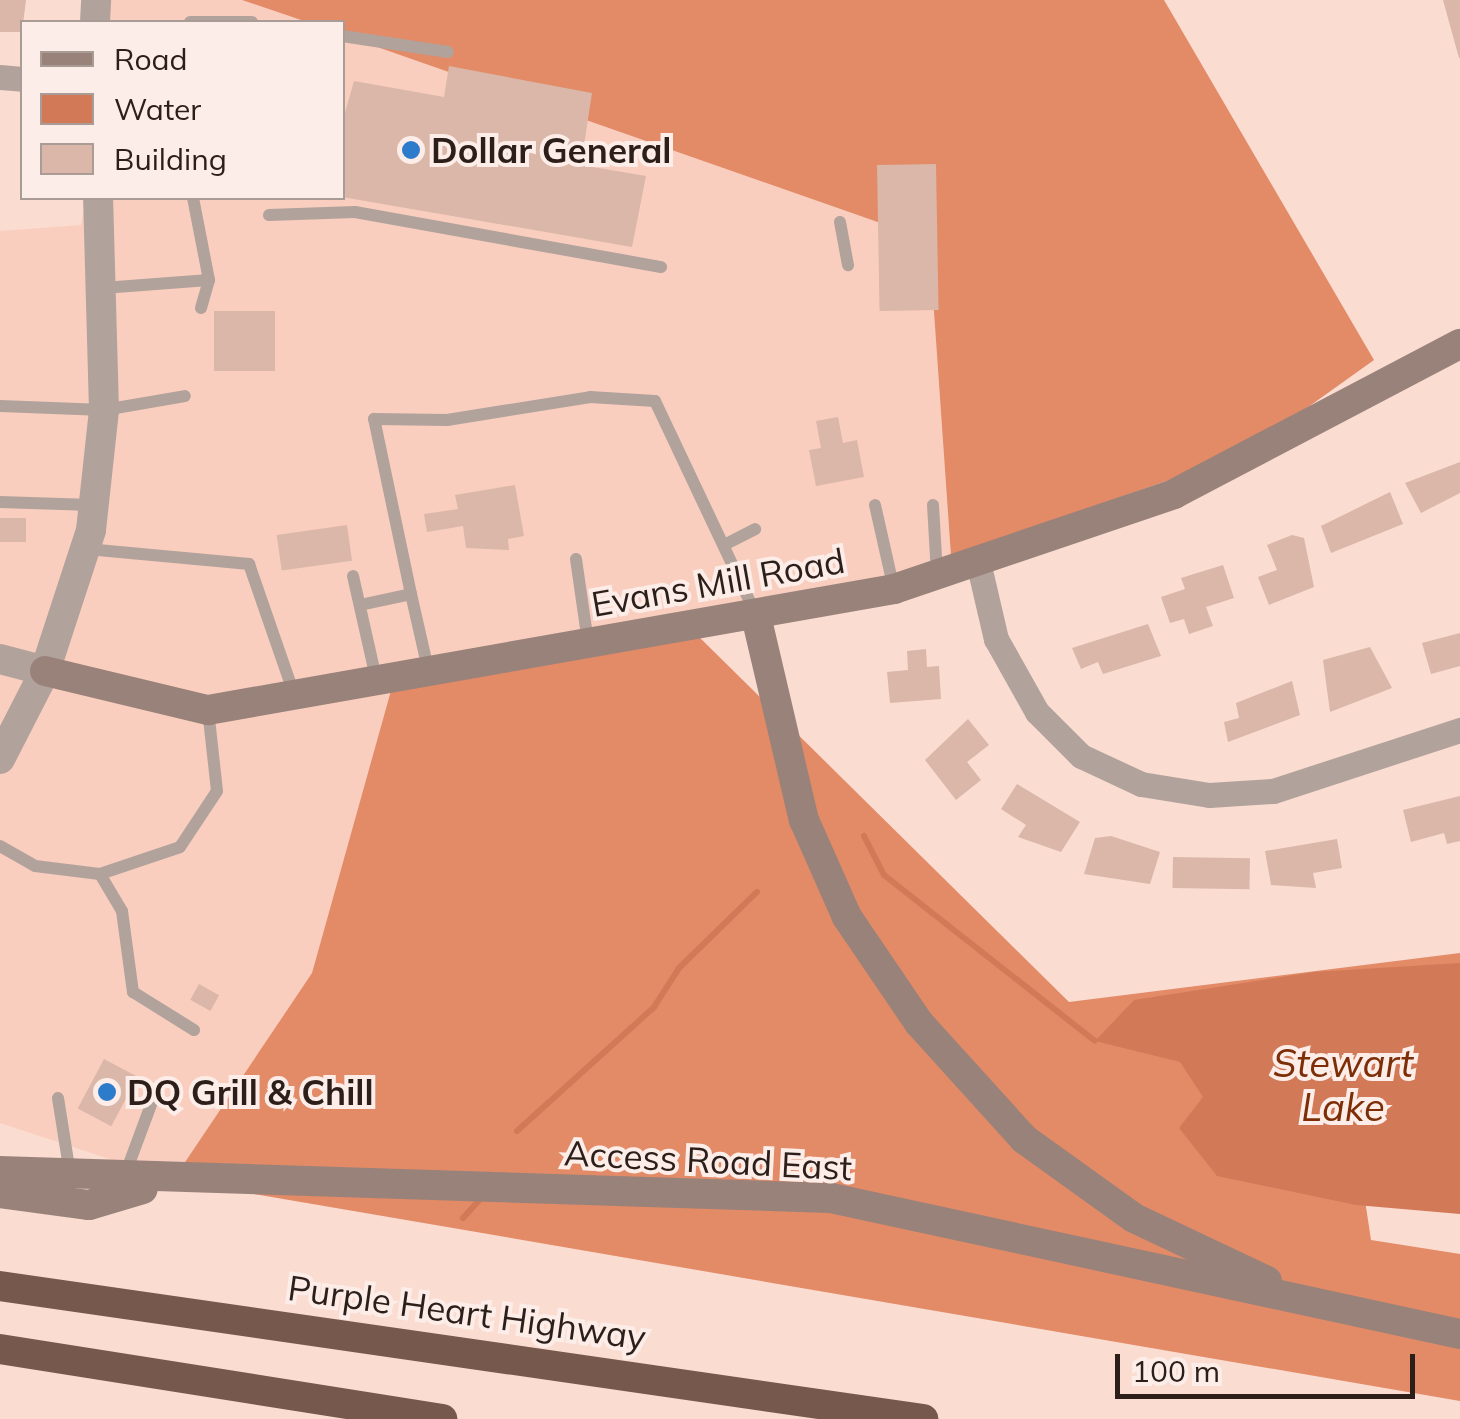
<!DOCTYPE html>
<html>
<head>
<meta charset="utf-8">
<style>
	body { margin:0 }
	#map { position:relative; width:1460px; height:1419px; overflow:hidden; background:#fadcd1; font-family:Mulish,sans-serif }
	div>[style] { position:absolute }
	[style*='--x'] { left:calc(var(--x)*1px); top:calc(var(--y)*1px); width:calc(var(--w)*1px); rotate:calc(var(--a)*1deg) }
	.built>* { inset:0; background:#facebe }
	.forest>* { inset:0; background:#e38a67 }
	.water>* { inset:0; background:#d27a58 }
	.stream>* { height:6px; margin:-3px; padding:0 3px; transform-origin:3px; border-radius:3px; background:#d27a58 }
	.building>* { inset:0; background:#dab7a9; transform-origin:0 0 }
	.service>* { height:12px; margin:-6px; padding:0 6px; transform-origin:6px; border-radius:6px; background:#b2a29c }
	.minor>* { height:25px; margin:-12.5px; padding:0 12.5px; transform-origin:12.5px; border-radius:12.5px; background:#b2a29c }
	.tertiary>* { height:30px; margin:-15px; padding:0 15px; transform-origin:15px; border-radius:15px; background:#b2a29c }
	.secondary>* { height:30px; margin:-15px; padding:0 15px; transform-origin:15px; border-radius:15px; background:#99827a }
	.motorway>* { height:30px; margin:-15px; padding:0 15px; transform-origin:15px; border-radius:15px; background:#77584c }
	.dots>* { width:28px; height:28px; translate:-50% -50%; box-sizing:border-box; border:5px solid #fcede8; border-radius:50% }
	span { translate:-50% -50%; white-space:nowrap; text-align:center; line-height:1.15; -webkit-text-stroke:8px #fcede8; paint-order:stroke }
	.poi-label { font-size:35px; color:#2c1f1a; font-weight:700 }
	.left { translate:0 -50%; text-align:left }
	.street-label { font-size:35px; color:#2c1f1a }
	.water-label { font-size:38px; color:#7e2e07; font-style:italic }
	.legend { position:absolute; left:20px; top:20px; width:325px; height:180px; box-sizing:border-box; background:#fcede8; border:2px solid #a99b96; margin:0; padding:12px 18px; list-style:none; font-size:30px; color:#2c1f1a }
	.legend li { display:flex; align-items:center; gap:20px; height:50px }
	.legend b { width:50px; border:2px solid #a99b96 }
	.scale { position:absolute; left:1115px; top:1354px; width:300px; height:45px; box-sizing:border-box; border:5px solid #2c1f1a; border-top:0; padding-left:12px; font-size:30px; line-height:35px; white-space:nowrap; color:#2c1f1a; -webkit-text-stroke:8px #fcede8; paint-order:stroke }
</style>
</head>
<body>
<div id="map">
	<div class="built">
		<div style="clip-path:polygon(105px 0,242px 0,307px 22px,104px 22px)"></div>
		<div style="clip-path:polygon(343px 35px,929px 240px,951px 556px,694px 632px,392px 687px,312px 973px,173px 1180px,0 1123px,0 231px,81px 225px,86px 198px,342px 198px)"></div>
	</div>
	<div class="forest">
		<div style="clip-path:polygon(242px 0,1164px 0,1374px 360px,1241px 455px,951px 556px,929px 240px,343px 35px,342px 22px,307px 22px)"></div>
		<div style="clip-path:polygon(694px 632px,1069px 1002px,1460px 953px,1460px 1148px,1356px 1141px,1371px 1240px,1460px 1254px,1460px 1401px,173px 1180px,312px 973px,392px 687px)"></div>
	</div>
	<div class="water">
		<div style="clip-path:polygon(1460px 963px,1460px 1214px,1356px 1205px,1217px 1176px,1179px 1128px,1203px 1097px,1180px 1062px,1095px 1041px,1134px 1000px,1314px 972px)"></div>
	</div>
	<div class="stream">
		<div style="--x:864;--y:836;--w:44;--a:62.9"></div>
		<div style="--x:884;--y:875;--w:268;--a:38.2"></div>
		<div style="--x:517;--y:1131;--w:185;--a:-42.1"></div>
		<div style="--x:654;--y:1007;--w:46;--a:-57.3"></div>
		<div style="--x:679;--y:968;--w:109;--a:-44.3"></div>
		<div style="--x:463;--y:1218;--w:25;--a:-48"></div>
	</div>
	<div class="building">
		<div style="clip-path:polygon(0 0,26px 0,22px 32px,0 32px)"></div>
		<div style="clip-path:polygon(1443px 0,1460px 0,1460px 58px,1459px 58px)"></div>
		<div style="clip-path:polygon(449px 66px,592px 93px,581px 165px,646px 176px,632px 247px,342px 197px,342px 123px,354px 81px,444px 97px)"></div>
		<div style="left:936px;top:164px;width:146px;height:59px;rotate:89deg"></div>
		<div style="left:275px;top:311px;width:60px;height:61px;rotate:90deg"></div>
		<div style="clip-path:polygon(838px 417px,843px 443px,857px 440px,864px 477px,816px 486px,809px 450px,821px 448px,816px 421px)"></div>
		<div style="clip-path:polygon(1460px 462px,1460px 493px,1421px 513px,1405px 483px)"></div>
		<div style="clip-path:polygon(515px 485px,524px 536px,508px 539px,509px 550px,466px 548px,463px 526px,427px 532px,424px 514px,458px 509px,455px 495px)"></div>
		<div style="clip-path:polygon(1390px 492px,1403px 524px,1331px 553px,1321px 526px)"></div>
		<div style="left:0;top:518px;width:26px;height:24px"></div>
		<div style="left:347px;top:525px;width:36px;height:71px;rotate:82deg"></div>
		<div style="clip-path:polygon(1292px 535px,1304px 538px,1314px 587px,1269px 605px,1258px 577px,1277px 570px,1267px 545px)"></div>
		<div style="clip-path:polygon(1223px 565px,1234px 598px,1206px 607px,1213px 626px,1189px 634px,1184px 619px,1170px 623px,1161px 597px,1185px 589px,1181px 578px)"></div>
		<div style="clip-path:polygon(1148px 624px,1161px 656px,1103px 674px,1098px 662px,1081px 669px,1072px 648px)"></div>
		<div style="clip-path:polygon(1460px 633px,1460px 666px,1431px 674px,1422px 643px)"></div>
		<div style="clip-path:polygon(1370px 647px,1392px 688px,1330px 712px,1323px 660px)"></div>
		<div style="clip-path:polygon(926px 649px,927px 667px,939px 666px,941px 699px,890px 703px,887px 672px,908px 670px,907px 651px)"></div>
		<div style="clip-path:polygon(1292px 681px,1300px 715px,1228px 742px,1224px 722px,1239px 718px,1236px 703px)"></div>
		<div style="clip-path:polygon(968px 719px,989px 745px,967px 762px,981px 780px,956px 800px,925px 760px)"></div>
		<div style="clip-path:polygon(1017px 784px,1080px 822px,1061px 852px,1018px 837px,1026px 825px,1001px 809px)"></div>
		<div style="clip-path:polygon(1460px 796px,1460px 841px,1447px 844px,1444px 833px,1411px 842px,1403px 810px)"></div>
		<div style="clip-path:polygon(1111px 836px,1160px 852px,1150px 884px,1084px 874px,1095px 838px)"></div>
		<div style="clip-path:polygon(1337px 839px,1342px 868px,1313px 873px,1316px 888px,1271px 885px,1265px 851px)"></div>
		<div style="left:1173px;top:857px;width:77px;height:31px;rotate:1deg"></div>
		<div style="left:199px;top:984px;width:23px;height:18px;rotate:29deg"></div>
		<div style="left:104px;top:1059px;width:38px;height:56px;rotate:28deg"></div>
	</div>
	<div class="service">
		<div style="--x:190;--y:22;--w:62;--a:0"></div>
		<div style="--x:342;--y:36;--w:107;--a:8.6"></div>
		<div style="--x:269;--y:215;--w:86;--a:-2"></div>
		<div style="--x:355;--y:212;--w:311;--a:10.2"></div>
		<div style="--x:840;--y:222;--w:44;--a:79.5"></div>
		<div style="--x:103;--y:288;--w:106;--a:-4.3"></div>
		<div style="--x:209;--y:280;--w:84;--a:-101"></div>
		<div style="--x:201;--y:308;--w:29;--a:-74"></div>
		<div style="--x:0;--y:406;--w:104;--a:2.2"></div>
		<div style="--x:104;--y:410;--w:82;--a:-9.8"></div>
		<div style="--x:0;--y:502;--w:92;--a:1.9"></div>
		<div style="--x:875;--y:505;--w:86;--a:77.3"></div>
		<div style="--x:933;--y:505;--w:69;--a:86.7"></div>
		<div style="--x:724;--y:545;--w:35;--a:-27"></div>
		<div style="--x:87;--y:549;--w:163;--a:5.3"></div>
		<div style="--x:249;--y:564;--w:138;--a:70.9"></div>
		<div style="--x:576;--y:559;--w:84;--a:81.8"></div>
		<div style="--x:353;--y:576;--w:105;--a:77.3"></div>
		<div style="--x:411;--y:594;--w:179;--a:-101.9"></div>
		<div style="--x:374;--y:419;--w:73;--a:0.8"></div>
		<div style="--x:447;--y:420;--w:145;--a:-9.1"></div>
		<div style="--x:590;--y:397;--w:65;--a:3.5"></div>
		<div style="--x:655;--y:401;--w:234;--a:64.7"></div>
		<div style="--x:360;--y:605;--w:52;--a:-12.2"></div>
		<div style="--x:411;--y:594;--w:77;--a:77.2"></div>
		<div style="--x:0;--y:846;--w:40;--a:29.7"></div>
		<div style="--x:35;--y:866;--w:65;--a:7"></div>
		<div style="--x:100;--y:874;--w:84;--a:-18.6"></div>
		<div style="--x:180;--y:847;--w:67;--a:-56.5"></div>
		<div style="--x:217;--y:791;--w:81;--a:-96.3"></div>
		<div style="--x:100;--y:874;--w:43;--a:59.3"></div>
		<div style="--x:122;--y:911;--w:82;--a:82.3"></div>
		<div style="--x:133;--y:992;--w:72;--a:31.9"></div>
		<div style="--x:58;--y:1098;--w:77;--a:81"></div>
		<div style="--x:126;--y:1172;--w:75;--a:-69.6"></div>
	</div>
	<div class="minor">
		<div style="--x:0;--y:77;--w:22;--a:5"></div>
		<div style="--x:979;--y:566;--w:75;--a:76.9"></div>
		<div style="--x:996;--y:639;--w:84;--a:60.7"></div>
		<div style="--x:1037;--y:712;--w:62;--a:45"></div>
		<div style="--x:1081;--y:756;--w:66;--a:25"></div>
		<div style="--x:1141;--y:784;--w:69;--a:9.2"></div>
		<div style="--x:1209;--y:795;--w:64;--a:-3.6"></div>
		<div style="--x:1273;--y:791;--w:197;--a:-18.1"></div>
	</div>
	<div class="tertiary">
		<div style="--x:95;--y:22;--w:22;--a:-87"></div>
		<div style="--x:0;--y:659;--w:47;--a:14.9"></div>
		<div style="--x:0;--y:759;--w:99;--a:-62.9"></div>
		<div style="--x:45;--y:671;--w:148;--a:-71.9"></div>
		<div style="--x:91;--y:530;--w:121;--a:-83.8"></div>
		<div style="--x:104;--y:410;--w:212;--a:-91.6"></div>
	</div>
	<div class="secondary">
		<div style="--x:756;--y:616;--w:210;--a:76.8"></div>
		<div style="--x:804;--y:820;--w:106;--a:66.1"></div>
		<div style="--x:847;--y:917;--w:128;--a:55.8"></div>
		<div style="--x:919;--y:1023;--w:156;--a:47.8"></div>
		<div style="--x:1024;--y:1139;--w:135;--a:35.7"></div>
		<div style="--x:1134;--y:1218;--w:147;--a:25.3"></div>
		<div style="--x:45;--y:671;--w:168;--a:13.5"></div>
		<div style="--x:208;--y:710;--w:697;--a:-10"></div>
		<div style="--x:894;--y:589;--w:296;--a:-18.7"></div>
		<div style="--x:1174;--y:494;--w:323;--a:-27.7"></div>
		<div style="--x:0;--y:1171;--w:831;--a:1.86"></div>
		<div style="--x:831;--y:1198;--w:644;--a:12.2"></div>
		<div style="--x:0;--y:1193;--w:90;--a:7.7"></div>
		<div style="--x:89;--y:1205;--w:56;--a:-16.5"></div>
	</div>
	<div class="motorway">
		<div style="--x:0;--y:1286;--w:933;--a:8.2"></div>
		<div style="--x:0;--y:1349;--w:448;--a:9"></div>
	</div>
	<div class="dots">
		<div style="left:411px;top:150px;background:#2c7ccb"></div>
		<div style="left:107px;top:1092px;background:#2c7ccb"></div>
	</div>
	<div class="poi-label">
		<span class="left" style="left:431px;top:150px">Dollar General</span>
		<span class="left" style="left:127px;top:1092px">DQ Grill &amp; Chill</span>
	</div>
	<div class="street-label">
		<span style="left:718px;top:582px;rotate:-10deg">Evans Mill Road</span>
		<span style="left:708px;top:1160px;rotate:3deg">Access Road East</span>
		<span style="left:467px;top:1312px;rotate:8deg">Purple Heart Highway</span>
	</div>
	<div class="water-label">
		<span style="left:1343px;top:1086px">Stewart<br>Lake</span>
	</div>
	<ul class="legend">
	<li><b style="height:12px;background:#99827a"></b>Road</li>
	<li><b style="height:28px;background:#d27a58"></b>Water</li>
	<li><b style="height:28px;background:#dab7a9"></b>Building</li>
	</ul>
	<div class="scale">100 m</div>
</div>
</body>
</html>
